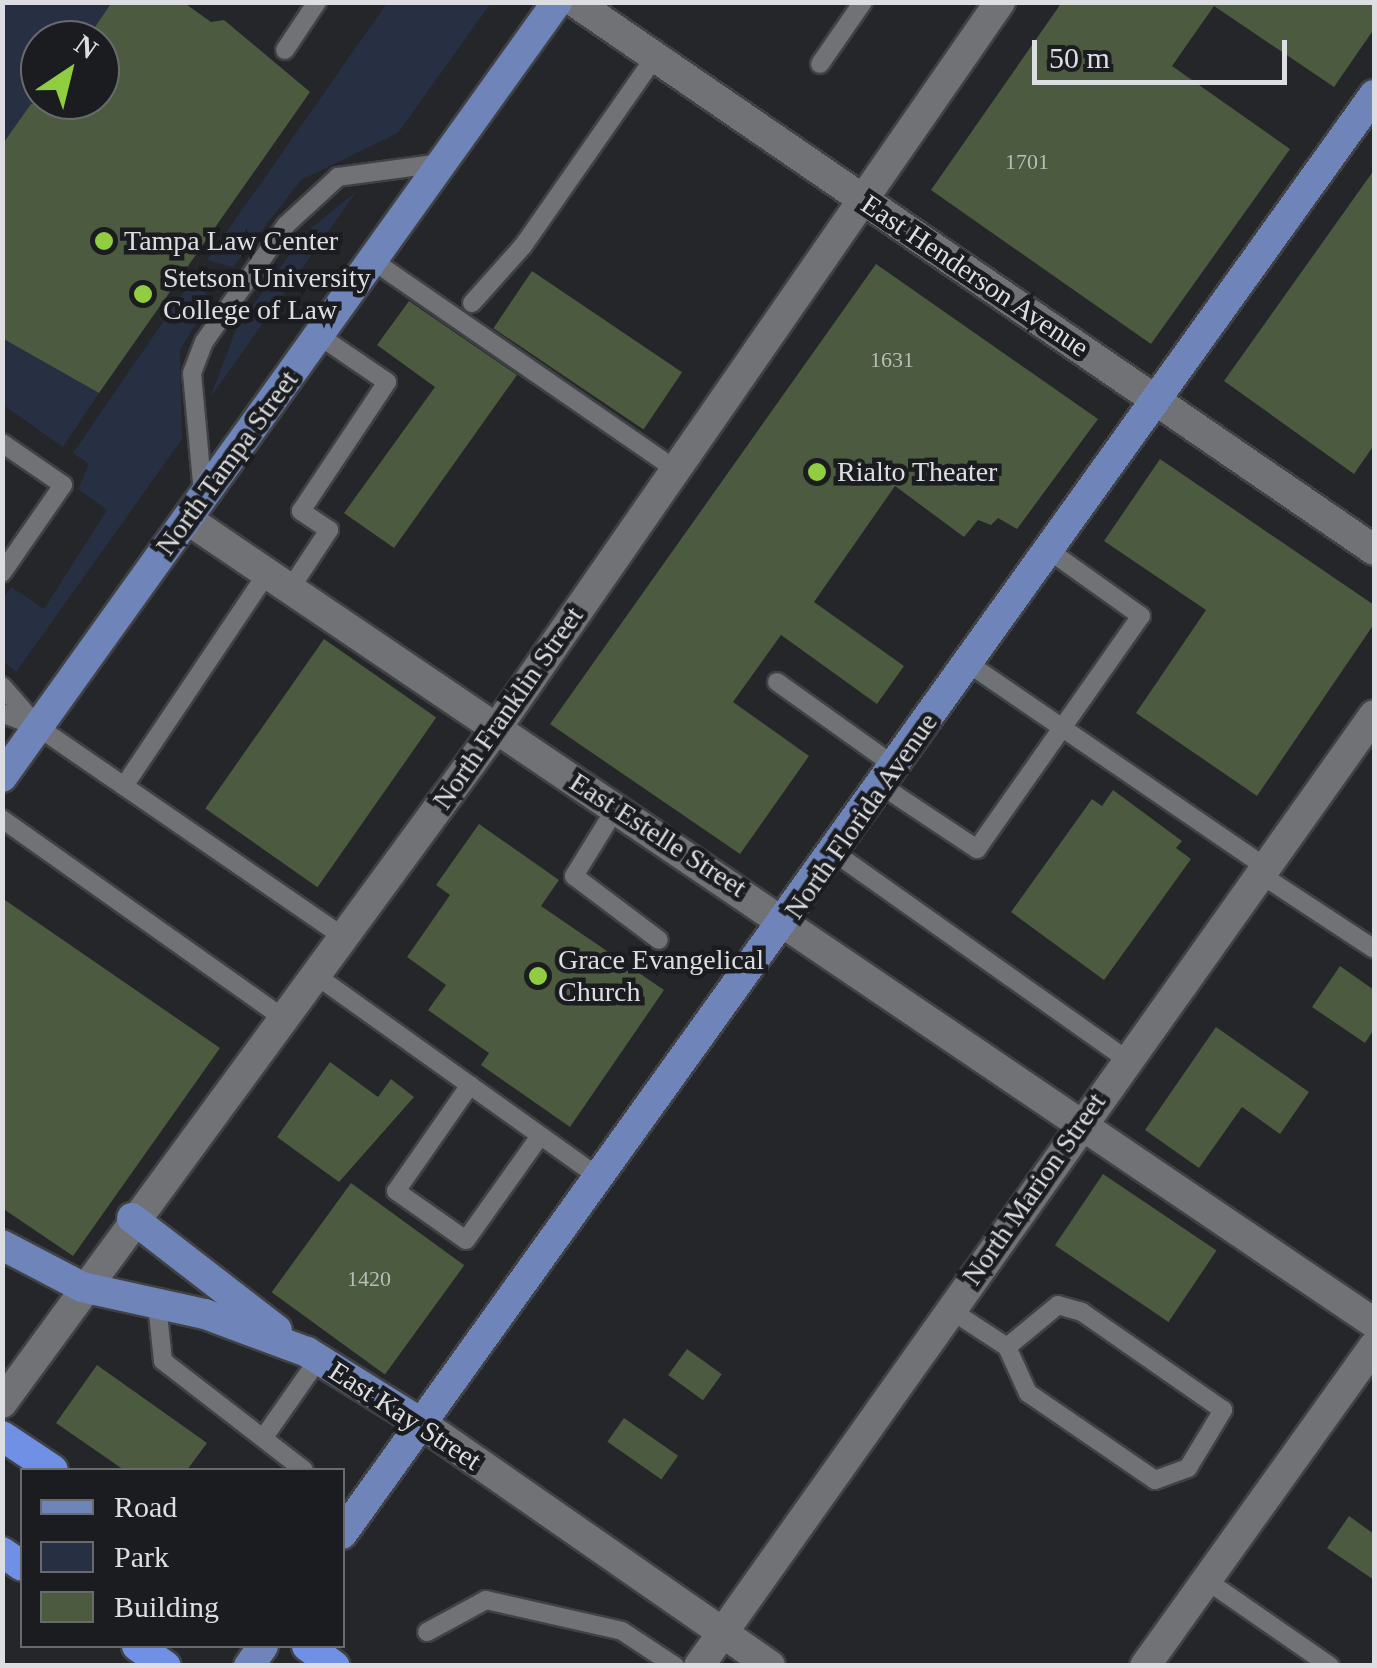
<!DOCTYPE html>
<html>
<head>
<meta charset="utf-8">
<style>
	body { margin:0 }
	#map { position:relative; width:1377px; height:1668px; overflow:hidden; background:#242629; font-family:"Times New Roman",serif }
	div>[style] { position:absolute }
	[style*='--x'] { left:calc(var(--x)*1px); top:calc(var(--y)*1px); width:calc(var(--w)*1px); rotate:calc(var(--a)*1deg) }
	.green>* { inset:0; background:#272f43 }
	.building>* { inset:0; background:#4c5a3f; transform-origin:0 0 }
	.roads { filter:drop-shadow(2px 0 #3f4144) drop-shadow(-2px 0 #3f4144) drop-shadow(0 2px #3f4144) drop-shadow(0 -2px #3f4144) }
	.service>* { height:18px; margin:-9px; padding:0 9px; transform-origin:9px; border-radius:9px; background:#707276 }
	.minor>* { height:30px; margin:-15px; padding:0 15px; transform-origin:15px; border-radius:15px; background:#707276 }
	.tertiary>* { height:30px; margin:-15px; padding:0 15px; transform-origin:15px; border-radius:15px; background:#707276 }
	.primary>* { height:30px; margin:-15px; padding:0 15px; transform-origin:15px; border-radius:15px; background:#6f84b8 }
	.motorway>* { height:30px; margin:-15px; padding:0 15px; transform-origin:15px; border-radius:15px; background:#6f90e4 }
	.dots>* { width:28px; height:28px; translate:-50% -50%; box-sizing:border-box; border:5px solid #1b1c20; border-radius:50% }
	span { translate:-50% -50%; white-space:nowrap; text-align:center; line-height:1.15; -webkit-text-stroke:9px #1b1c20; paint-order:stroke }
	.number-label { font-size:22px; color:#b9bdb8 }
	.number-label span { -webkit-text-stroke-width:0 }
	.poi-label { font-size:28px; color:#dddee1 }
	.left { translate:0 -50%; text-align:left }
	.street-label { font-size:28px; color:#dddee1 }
	.frame { position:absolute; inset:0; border:5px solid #dddee1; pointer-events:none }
	.legend { position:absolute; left:20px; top:1468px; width:325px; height:180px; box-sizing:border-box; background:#1b1c20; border:2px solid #696a6d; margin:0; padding:12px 18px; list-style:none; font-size:30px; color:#dddee1 }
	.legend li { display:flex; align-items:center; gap:20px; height:50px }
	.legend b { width:50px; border:2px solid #696a6d }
	.north { position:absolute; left:20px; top:20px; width:100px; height:100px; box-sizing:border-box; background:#1b1c20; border:2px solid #696a6d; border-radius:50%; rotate:35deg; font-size:28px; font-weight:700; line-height:40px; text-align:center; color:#dddee1 }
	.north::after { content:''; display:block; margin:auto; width:35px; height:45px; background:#91cd40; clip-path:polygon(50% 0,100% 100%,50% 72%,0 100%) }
	.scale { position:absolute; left:1032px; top:40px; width:255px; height:45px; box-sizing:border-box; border:5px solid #dddee1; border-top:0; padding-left:12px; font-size:30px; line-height:35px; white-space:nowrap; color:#dddee1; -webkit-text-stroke:8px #1b1c20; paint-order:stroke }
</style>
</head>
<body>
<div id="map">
	<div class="green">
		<div style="clip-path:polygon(3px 3px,112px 3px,86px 40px,40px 40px,45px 100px,3px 145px)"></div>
		<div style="clip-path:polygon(387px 3px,491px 3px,398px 133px,301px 180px,233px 267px,207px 260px)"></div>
		<div style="clip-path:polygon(357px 191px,210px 398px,236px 329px,305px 233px)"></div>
		<div style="clip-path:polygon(194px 277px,210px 300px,180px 350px,182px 439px,16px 672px,3px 661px,3px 599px,11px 587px,44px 609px,107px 510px,78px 489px,89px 464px,73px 453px)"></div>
		<div style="clip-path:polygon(2px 337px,99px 393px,63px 447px,3px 405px)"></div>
	</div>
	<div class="building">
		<div style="clip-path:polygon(112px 2px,183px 2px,211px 22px,224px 20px,310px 92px,99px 393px,2px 338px,2px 145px,31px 104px,100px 100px,100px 40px,86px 40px)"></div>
		<div style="clip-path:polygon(1062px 2px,1374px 2px,1374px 29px,1334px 87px,1214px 6px,1172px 66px,1290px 149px,1151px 344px,931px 190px)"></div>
		<div style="clip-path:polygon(1374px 170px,1374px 445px,1354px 474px,1224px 381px)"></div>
		<div style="clip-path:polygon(876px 264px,1098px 419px,1017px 529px,998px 518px,991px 525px,978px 520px,964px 537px,895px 486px,814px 602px,904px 666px,877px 704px,781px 635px,733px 702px,809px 756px,740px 854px,550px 724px)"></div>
		<div style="left:532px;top:271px;width:181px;height:69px;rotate:34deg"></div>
		<div style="clip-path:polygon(409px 301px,517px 375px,394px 548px,344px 513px,435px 387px,377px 345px)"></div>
		<div style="clip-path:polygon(1160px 459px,1374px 605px,1374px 624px,1257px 796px,1136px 713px,1206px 610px,1104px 541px)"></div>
		<div style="left:324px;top:639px;width:137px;height:207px;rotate:35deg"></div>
		<div style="clip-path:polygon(1113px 790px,1182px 841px,1176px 848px,1191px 859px,1104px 980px,1011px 912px,1092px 799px,1102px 806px)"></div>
		<div style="clip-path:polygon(479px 824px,559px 880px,541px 906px,664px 990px,570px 1127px,481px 1065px,489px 1053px,428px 1010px,446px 985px,407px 957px,450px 895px,436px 885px)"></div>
		<div style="clip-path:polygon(2px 898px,220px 1048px,73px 1256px,2px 1208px)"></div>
		<div style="clip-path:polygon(1340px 966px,1374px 990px,1374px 1029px,1365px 1043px,1312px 1007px)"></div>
		<div style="clip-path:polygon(1216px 1027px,1309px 1092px,1280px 1134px,1242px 1107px,1199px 1168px,1145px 1130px)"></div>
		<div style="clip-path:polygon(330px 1062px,378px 1097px,391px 1079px,414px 1097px,339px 1182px,277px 1137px)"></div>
		<div style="left:1103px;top:1174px;width:137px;height:86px;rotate:34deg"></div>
		<div style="left:351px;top:1183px;width:140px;height:135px;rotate:36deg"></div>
		<div style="left:687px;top:1349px;width:43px;height:32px;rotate:36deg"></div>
		<div style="clip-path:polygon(97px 1365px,207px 1443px,187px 1470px,124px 1470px,56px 1423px)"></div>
		<div style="left:624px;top:1418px;width:66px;height:29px;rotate:35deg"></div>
		<div style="clip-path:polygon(1349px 1516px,1374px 1534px,1374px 1580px,1327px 1548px)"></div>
	</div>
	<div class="roads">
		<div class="service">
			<div style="--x:285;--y:50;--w:58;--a:-56.3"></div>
			<div style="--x:820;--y:64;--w:75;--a:-55.3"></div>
			<div style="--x:372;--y:260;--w:369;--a:34.6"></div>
			<div style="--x:472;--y:303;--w:76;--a:-48.2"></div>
			<div style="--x:523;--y:246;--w:229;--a:-55.1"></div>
			<div style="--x:2;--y:443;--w:74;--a:34.5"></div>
			<div style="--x:63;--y:485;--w:107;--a:124.7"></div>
			<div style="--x:203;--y:494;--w:121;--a:-95.2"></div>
			<div style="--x:192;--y:373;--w:33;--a:-69"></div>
			<div style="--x:204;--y:342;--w:143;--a:-55"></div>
			<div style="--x:286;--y:225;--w:71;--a:-42.7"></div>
			<div style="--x:338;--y:177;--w:105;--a:-7.7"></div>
			<div style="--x:290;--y:589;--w:71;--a:-56.5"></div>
			<div style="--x:329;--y:530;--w:34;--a:-146"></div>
			<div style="--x:301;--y:511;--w:155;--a:-56.3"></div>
			<div style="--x:387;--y:382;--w:83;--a:-145.7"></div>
			<div style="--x:969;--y:664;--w:359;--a:34.4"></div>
			<div style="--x:777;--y:682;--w:146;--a:35.5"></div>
			<div style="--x:2;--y:686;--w:55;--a:48.7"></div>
			<div style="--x:38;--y:727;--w:39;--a:-159"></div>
			<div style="--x:38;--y:727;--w:369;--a:34.5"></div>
			<div style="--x:124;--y:786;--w:257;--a:-56.1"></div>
			<div style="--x:882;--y:786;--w:114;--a:33.6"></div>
			<div style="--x:977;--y:849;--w:285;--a:-54.9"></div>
			<div style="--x:1141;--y:616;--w:112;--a:-144.5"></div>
			<div style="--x:616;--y:808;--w:80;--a:121.7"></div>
			<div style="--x:574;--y:876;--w:106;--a:37"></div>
			<div style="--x:2;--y:819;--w:343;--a:35.3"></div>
			<div style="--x:835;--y:853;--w:357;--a:35.3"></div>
			<div style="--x:1260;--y:874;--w:136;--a:33.3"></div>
			<div style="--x:314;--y:974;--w:350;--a:35.5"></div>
			<div style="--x:470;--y:1085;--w:129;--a:124.9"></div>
			<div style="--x:396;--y:1191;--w:85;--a:35"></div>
			<div style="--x:466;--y:1240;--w:128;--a:-54.6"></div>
			<div style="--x:157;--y:1304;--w:57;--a:84"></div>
			<div style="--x:163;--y:1361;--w:178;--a:37.7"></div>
			<div style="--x:949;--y:1309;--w:69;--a:33.2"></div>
			<div style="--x:1007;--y:1347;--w:51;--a:65.5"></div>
			<div style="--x:1028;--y:1393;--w:154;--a:34.4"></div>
			<div style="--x:1155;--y:1480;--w:35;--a:-20"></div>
			<div style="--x:1188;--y:1468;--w:68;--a:-58.9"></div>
			<div style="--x:1223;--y:1410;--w:172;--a:-145.2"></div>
			<div style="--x:1082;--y:1312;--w:25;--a:-164"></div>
			<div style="--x:1058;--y:1305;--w:66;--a:140.5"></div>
			<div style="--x:264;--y:1437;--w:94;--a:-55"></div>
			<div style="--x:1206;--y:1580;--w:151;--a:34.7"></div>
			<div style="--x:427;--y:1632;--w:67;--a:-28.5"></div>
			<div style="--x:486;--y:1600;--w:139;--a:12.8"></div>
			<div style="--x:622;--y:1631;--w:64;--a:33.4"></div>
		</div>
		<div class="minor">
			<div style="--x:575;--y:2;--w:969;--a:34.44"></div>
			<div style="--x:187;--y:519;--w:1434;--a:34.11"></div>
			<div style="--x:2;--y:1403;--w:836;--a:-53.76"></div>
			<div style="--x:496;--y:729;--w:885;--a:-55.27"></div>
			<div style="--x:699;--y:1666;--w:1166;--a:-54.63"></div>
			<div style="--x:1145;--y:1666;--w:393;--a:-54.4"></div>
		</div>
		<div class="tertiary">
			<div style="--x:421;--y:1423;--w:425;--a:34.8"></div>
		</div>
		<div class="primary">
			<div style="--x:2;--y:777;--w:953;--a:-54.39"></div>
			<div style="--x:132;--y:1218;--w:183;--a:37.7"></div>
			<div style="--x:2;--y:1245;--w:90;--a:27.7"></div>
			<div style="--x:82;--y:1287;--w:126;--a:12.4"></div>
			<div style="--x:205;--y:1314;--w:109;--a:20.4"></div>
			<div style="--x:307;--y:1352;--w:134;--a:31.9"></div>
			<div style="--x:342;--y:1534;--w:1771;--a:-54.35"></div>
			<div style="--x:249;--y:1666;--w:24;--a:-55"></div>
		</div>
		<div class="motorway">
			<div style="--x:2;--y:1436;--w:61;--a:33.7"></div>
			<div style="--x:2;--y:1552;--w:24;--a:35"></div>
			<div style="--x:137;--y:1646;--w:35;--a:35"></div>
			<div style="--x:307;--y:1646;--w:34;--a:36"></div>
		</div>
	</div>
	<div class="dots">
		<div style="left:104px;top:241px;background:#91cd40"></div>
		<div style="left:143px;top:294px;background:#91cd40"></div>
		<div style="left:817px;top:472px;background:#91cd40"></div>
		<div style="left:538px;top:976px;background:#91cd40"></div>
	</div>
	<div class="number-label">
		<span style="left:1027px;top:162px">1701</span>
		<span style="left:892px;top:360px">1631</span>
		<span style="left:369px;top:1279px">1420</span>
	</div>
	<div class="poi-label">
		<span class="left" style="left:124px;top:241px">Tampa Law Center</span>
		<span class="left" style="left:163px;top:294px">Stetson University<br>College of Law</span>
		<span class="left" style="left:837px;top:472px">Rialto Theater</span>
		<span class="left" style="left:558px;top:976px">Grace Evangelical<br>Church</span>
	</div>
	<div class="street-label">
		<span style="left:975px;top:276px;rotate:34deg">East Henderson Avenue</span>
		<span style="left:227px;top:463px;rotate:-54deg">North Tampa Street</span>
		<span style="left:508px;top:708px;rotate:-55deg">North Franklin Street</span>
		<span style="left:861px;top:816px;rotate:-55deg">North Florida Avenue</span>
		<span style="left:658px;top:835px;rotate:33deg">East Estelle Street</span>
		<span style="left:1034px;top:1189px;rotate:-55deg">North Marion Street</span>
		<span style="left:405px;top:1416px;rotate:33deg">East Kay Street</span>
	</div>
	<div class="frame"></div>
	<ul class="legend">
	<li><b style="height:12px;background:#6f84b8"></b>Road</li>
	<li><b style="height:28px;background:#272f43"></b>Park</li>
	<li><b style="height:28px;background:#4c5a3f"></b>Building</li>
	</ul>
	<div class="north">N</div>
	<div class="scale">50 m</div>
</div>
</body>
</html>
